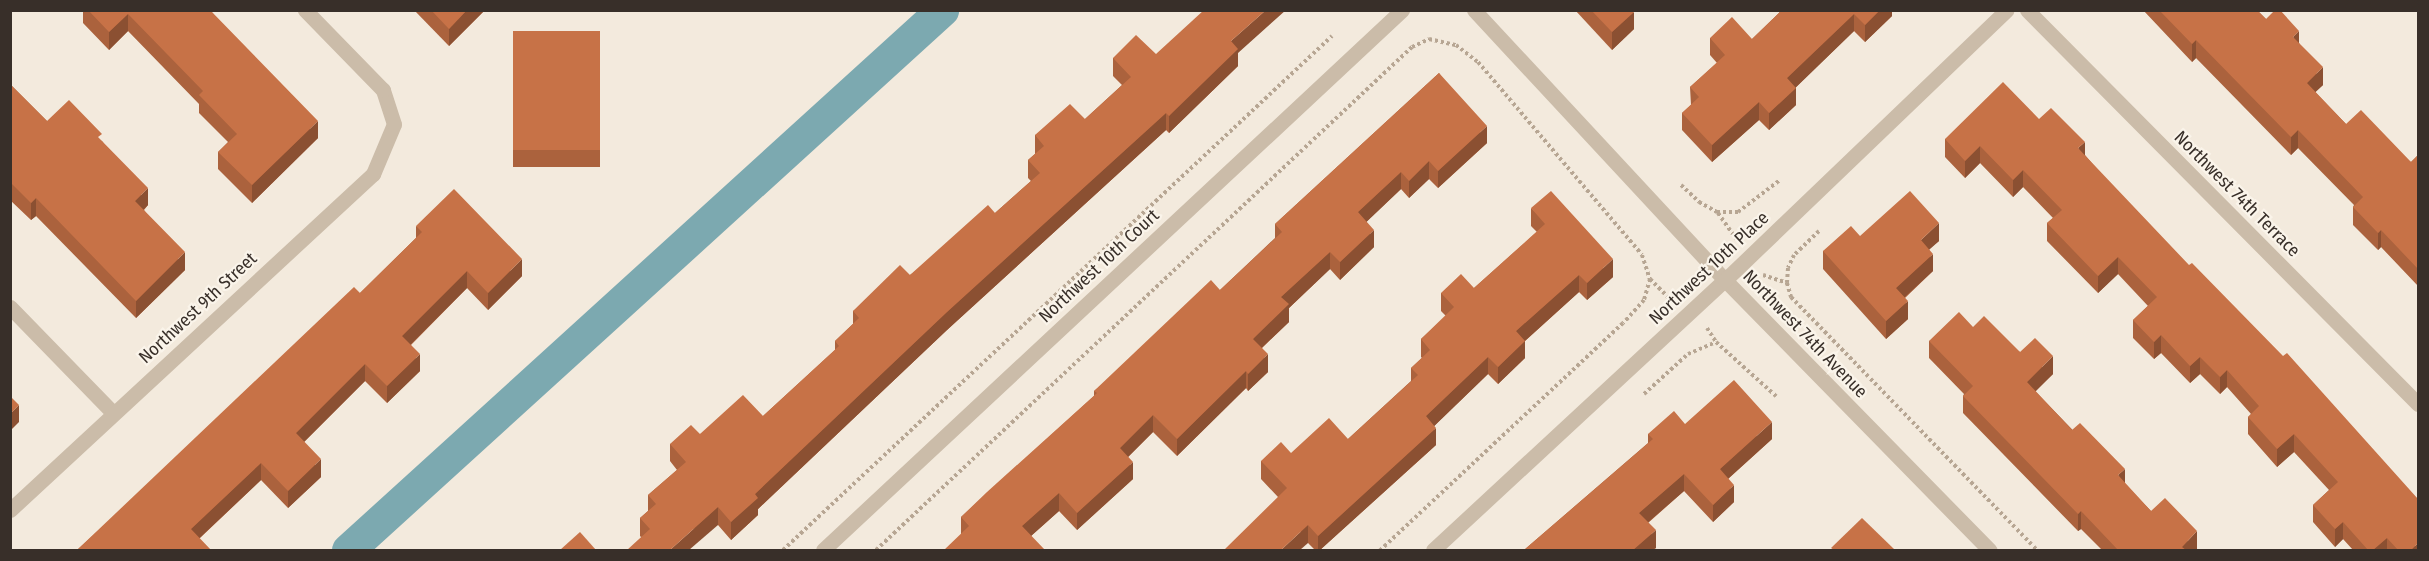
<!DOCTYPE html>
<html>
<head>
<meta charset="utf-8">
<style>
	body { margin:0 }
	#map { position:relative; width:2429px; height:561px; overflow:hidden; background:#f3eadd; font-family:"Fira Sans Condensed",sans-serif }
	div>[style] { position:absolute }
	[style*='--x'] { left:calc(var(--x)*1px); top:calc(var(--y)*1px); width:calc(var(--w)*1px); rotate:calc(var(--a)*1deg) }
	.canal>* { height:33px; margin:-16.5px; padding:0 16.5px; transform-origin:16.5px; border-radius:16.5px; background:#7ca9b0 }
	.path>* { height:4px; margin-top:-2px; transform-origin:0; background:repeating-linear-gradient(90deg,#b7a693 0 3px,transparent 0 6px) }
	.street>* { height:15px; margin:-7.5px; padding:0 7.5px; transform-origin:7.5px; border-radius:7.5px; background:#cbbca9 }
	.wall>* { inset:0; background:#ab623d; transform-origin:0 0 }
	.shaded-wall>* { inset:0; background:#8b5032 }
	.building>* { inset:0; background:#c77247; transform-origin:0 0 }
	span { translate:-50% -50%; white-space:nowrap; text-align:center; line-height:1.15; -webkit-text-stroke:4.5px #faf4ea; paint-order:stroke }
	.street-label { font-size:18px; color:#382f29 }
	.frame { position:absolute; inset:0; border:12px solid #382f29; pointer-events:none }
</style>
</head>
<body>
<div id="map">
	<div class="canal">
		<div style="--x:348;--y:550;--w:803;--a:-42.27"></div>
	</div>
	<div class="path">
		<div style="--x:1681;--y:185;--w:25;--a:43"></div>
		<div style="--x:1699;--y:202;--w:21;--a:29"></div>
		<div style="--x:1717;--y:212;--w:21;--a:0"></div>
		<div style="--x:1738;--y:212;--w:53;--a:-37.3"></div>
		<div style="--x:1718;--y:213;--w:32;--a:55"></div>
		<div style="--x:1819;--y:231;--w:35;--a:136"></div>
		<div style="--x:1794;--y:255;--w:14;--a:115"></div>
		<div style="--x:1788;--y:268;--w:15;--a:94"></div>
		<div style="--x:1787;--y:283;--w:15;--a:74"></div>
		<div style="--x:1791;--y:297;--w:353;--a:45.8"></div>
		<div style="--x:1763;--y:275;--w:25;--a:18"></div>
		<div style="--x:1650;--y:279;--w:30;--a:45"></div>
		<div style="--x:1707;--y:328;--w:17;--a:57"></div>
		<div style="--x:1644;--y:394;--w:59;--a:-42.3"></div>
		<div style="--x:1688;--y:354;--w:30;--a:-23"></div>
		<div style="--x:1716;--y:342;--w:81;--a:42"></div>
		<div style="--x:783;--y:550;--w:752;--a:-43.11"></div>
		<div style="--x:876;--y:550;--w:735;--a:-43.18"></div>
		<div style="--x:1412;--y:47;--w:19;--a:-25"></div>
		<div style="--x:1429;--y:39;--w:28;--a:13"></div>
		<div style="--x:1456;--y:45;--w:28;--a:38"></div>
		<div style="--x:1478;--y:62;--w:253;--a:49.6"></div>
		<div style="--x:1642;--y:255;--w:25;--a:72"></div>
		<div style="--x:1650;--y:279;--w:22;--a:106"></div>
		<div style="--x:1644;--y:300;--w:31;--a:132"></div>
		<div style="--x:1623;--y:323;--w:333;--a:136.9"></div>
	</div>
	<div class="street">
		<div style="--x:1474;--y:10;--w:369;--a:47.1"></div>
		<div style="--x:1725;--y:280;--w:378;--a:45.6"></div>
		<div style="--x:2027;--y:10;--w:555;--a:45.22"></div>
		<div style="--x:10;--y:307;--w:148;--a:45.8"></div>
		<div style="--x:10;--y:510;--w:495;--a:-42.8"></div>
		<div style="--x:373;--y:174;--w:54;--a:-67.2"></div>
		<div style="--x:394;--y:124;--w:36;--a:-108"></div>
		<div style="--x:383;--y:90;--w:112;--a:-134.3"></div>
		<div style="--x:823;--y:550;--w:792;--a:-43"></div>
		<div style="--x:1433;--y:550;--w:398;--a:-42.8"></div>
		<div style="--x:1725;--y:280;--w:390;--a:-43.8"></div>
	</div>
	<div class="wall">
		<div style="clip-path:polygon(83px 10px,210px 10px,318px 138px,252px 203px,218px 169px,218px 152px,228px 142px,199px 113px,199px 104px,128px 31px,109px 50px,83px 23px)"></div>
		<div style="clip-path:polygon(414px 10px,485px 10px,449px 46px)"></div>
		<div style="clip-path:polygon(1575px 10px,1633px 10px,1634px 29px,1612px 50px)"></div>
		<div style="clip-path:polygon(1782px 10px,1892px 10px,1892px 16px,1865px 42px,1854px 31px,1796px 87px,1796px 105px,1769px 130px,1759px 120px,1712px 162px,1682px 130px,1682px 113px,1691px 105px,1690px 87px,1717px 63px,1710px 55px,1710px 38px,1752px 39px)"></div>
		<div style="clip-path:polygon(2143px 10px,2257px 10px,2266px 19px,2299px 43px,2323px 85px,2315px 92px,2346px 124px,2411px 162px,2418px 155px,2418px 286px,2381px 247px,2378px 250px,2353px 225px,2353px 207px,2354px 205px,2298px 148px,2291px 155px,2196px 58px,2192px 62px)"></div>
		<div style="left:513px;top:31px;width:87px;height:136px"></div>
		<div style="clip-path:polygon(1238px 53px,1238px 66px,1169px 133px,1166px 130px,947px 330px,758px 509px,758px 515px,731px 540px,718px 525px,641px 537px,640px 536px,640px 518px,648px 511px,648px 495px,677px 470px,670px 461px,670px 444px,700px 434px,763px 416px,835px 350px,835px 341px,853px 324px,853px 311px,910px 275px,995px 213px,1031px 181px,1028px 178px,1028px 160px,1035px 154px,1035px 135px,1085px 119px,1122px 85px,1113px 76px,1113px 58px,1156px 54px)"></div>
		<div style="clip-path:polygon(1439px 73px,1487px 143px,1438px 188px,1429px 179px,1409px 198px,1401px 189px,1366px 222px,1374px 247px,1340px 280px,1330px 269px,1289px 308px,1289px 322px,1262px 348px,1268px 372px,1248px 391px,1246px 388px,1177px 456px,1153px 432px,1128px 457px,1133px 479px,1077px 530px,1059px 511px,1031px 536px,961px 534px,961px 517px,1094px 396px,1094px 391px,1220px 290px,1275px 238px,1275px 224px)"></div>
		<div style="clip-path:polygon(10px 84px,47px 121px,102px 141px,148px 205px,144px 210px,185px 270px,136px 318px,36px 216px,31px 220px,10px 200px)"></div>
		<div style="clip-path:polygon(2039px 119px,2085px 155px,2418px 550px,2353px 550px,2343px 539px,2335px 547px,2313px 522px,2313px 505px,2329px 490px,2294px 452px,2277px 467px,2248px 434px,2248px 417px,2251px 414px,2227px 387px,2220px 394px,2200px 374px,2190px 383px,2161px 353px,2154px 359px,2133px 338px,2133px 320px,2148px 306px,2118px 274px,2098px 293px,2047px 241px,2047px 223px,2053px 218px,2023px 187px,2013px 197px,1980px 163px,1965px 178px,1945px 157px,1945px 139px)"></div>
		<div style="clip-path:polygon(1531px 208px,1613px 277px,1587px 300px,1579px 292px,1525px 341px,1525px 358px,1498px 384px,1488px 374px,1434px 426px,1436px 445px,1320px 550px,1315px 550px,1308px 543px,1278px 497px,1261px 479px,1261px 461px,1348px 439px,1411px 381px,1411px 368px,1422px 358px,1421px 357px,1421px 339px,1446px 316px,1441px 311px,1441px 293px,1474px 288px,1537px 232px,1531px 226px)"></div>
		<div style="clip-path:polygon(416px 226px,522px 276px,488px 310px,467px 288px,411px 345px,420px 371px,387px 403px,365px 381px,304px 442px,321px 477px,288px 508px,261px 480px,200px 538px,77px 550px,360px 293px,416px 238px)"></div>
		<div style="clip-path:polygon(1860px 236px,1939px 241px,1929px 249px,1933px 271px,1905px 298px,1908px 319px,1886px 339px,1823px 269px,1823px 251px)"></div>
		<div style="clip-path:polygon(1973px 327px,2020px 352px,2053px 374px,2035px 391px,2151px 511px,2197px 549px,2195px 550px,2102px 550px,2081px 529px,2078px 531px,1963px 413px,1963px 396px,1964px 394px,1929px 358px,1929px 341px)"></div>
		<div style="clip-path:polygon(1685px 424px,1772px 439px,1728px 479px,1734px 502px,1713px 522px,1684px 491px,1648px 523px,1656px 548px,1652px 550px,1524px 550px,1648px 443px,1648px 434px)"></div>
	</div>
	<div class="shaded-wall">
		<div style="clip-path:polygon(467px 10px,485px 10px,449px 46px,449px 29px)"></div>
		<div style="clip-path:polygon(1266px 10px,1286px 10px,1238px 53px,1238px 66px,1169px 133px,1169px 116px,1231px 41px)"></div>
		<div style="clip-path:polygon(1880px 10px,1892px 10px,1892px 16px,1865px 42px,1865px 25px)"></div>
		<div style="clip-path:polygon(1634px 12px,1634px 29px,1612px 50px,1612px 32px)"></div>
		<div style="clip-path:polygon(128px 14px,128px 31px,109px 50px,109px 32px)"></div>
		<div style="clip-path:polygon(1854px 14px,1854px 31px,1787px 96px,1787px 78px)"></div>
		<div style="clip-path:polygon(2299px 31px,2299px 48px,2293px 37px)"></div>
		<div style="clip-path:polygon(2196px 40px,2196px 58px,2192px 62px,2192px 44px)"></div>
		<div style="clip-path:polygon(2323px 67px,2323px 85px,2307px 100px,2307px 83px)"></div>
		<div style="clip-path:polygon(1796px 88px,1796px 105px,1769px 130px,1769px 113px)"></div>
		<div style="clip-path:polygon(1759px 102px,1759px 120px,1712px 162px,1712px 145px)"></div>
		<div style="clip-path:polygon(1166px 113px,1166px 130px,947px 330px,758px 509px,758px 515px,731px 540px,731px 522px,755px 494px,947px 312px)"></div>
		<div style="clip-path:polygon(318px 121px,318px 138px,252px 203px,252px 185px)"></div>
		<div style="clip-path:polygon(1487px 126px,1487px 143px,1438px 188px,1438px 171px)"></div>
		<div style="clip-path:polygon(2298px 130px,2298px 148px,2291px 155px,2291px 137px)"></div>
		<div style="clip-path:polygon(2085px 142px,2085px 160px,2078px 148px)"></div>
		<div style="clip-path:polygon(1980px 146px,1980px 163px,1965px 178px,1965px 161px)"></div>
		<div style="clip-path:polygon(1429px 161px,1429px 179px,1409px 198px,1409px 181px)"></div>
		<div style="clip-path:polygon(2023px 170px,2023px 187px,2013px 197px,2013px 180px)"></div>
		<div style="clip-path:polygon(1401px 172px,1401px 189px,1358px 230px,1358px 212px)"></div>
		<div style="clip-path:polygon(148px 188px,148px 205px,135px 218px,135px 201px)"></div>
		<div style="clip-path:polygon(36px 198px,36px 216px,31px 220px,31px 203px)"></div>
		<div style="clip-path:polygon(1939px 223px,1939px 241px,1921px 257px,1921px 240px)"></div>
		<div style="clip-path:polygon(1374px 230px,1374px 247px,1340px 280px,1340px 262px)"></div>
		<div style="clip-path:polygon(2381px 230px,2381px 247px,2378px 250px,2378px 233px)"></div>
		<div style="clip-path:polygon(185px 252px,185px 270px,136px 318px,136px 301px)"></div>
		<div style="clip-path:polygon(1330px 252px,1330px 269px,1289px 308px,1289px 322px,1253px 356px,1253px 339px,1281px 297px)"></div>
		<div style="clip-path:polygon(1933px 254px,1933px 271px,1896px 305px,1896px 288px)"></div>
		<div style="clip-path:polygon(2118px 257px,2118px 274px,2098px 293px,2098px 276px)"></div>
		<div style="clip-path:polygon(522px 259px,522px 276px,488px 310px,488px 293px)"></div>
		<div style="clip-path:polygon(1613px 259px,1613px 277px,1587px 300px,1587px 283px)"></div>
		<div style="clip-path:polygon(467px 271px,467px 288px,402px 353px,402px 336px)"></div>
		<div style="clip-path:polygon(1579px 275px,1579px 292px,1516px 349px,1516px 331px)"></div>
		<div style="clip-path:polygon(1908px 301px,1908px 319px,1886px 339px,1886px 321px)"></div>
		<div style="clip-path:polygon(2161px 335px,2161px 353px,2154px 359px,2154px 342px)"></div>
		<div style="clip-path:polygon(1525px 341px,1525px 358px,1498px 384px,1498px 367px)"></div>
		<div style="clip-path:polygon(420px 354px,420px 371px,387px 403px,387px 386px)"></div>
		<div style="clip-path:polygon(1268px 354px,1268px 372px,1248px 391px,1248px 374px)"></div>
		<div style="clip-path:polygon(2053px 356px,2053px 374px,2027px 400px,2027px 382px)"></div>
		<div style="clip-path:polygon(1488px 357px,1488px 374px,1426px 434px,1426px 416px)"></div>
		<div style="clip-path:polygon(2200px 357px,2200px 374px,2190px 383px,2190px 366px)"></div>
		<div style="clip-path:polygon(365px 364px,365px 381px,296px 450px,296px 433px)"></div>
		<div style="clip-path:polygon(2227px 370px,2227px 387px,2220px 394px,2220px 377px)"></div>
		<div style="clip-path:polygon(1246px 371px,1246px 388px,1177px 456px,1177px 439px)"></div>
		<div style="clip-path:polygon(19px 405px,19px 422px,10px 431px,10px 414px)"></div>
		<div style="clip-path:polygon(1153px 415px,1153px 432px,1120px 465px,1120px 448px)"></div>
		<div style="clip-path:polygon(1772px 422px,1772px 439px,1720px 486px,1720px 469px)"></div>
		<div style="clip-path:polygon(1436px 428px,1436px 445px,1320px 550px,1318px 550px,1318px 536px)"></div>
		<div style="clip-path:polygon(2294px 434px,2294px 452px,2277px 467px,2277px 449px)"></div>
		<div style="clip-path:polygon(321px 459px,321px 477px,288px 508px,288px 491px)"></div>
		<div style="clip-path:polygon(1133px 462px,1133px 479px,1077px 530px,1077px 513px)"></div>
		<div style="clip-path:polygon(261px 463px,261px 480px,191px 546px,191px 529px)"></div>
		<div style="clip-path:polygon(2125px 469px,2125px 487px,2118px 475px)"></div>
		<div style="clip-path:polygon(1684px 474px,1684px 491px,1639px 530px,1639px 513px)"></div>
		<div style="clip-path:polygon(1734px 485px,1734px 502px,1713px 522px,1713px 505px)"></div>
		<div style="clip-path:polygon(1059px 493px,1059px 511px,1022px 544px,1022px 526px)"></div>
		<div style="clip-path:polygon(718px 507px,718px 525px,689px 550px,670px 550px)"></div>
		<div style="clip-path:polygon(2081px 511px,2081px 529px,2078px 531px,2078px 514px)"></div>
		<div style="clip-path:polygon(2343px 522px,2343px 539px,2335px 547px,2335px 529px)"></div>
		<div style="clip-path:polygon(1308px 525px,1308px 543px,1300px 550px,1281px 550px)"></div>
		<div style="clip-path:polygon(1656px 530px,1656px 548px,1652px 550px,1633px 550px)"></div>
		<div style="clip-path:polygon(2197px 531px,2197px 549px,2195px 550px,2182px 550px,2182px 547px)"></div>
		<div style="clip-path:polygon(2387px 538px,2387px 550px,2373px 550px)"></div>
		<div style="clip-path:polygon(2418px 543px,2418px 550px,2411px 550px)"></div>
	</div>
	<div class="building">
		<div style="clip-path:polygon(88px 10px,210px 10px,318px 121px,252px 185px,218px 152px,237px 134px,199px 95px,203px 91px,128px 14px,109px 32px)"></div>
		<div style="clip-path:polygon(431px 10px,467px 10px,449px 29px)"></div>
		<div style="clip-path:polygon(1204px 10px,1266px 10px,1231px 41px,1238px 49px,1169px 116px,1166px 113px,947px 312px,755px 494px,758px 498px,731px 522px,718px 507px,670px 550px,627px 550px,650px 529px,640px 518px,656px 504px,648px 495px,686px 462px,670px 444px,691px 425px,700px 434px,743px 395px,763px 416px,839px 346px,835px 341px,859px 318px,853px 311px,900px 265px,910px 275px,988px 205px,995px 213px,1040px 173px,1028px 160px,1044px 146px,1035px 135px,1070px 104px,1085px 119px,1131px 77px,1113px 58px,1136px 35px,1156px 54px)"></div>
		<div style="clip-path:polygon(1591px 10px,1633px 10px,1634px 12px,1612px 32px)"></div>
		<div style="clip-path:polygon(1782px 10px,1880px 10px,1865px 25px,1854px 14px,1787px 78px,1796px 88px,1769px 113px,1759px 102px,1712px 145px,1682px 113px,1699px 97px,1690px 87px,1725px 55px,1710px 38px,1732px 17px,1752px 39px)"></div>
		<div style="clip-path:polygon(2159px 10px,2257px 10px,2266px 19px,2275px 10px,2280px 10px,2299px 31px,2293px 37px,2323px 67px,2307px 83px,2346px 124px,2361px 110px,2411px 162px,2418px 155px,2418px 269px,2381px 230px,2378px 233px,2353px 207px,2363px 197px,2298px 130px,2291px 137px,2196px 40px,2192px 44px)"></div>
		<div style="left:513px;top:31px;width:87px;height:119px"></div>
		<div style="clip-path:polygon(1439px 73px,1487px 126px,1438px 171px,1429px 161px,1409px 181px,1401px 172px,1358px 212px,1374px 230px,1340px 262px,1330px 252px,1281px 297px,1289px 304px,1253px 339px,1268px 354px,1248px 374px,1246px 371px,1177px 439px,1153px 415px,1120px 448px,1133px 462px,1077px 513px,1059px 493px,1022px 526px,1045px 550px,944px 550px,969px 526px,961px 517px,987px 492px,1097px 393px,1094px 391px,1211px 280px,1220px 290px,1282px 232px,1275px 224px)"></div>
		<div style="clip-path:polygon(2003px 82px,2039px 119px,2051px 108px,2085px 142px,2078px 148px,2189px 265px,2192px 263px,2283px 356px,2287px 353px,2418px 499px,2418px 543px,2411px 550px,2398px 550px,2387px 538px,2373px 550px,2368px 550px,2343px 522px,2335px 529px,2313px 505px,2338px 482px,2294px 434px,2277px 449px,2248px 417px,2259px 406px,2227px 370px,2220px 377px,2200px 357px,2190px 366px,2161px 335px,2154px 342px,2133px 320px,2157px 297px,2118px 257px,2098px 276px,2047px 223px,2062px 210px,2023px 170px,2013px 180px,1980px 146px,1965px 161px,1945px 139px)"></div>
		<div style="clip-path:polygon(10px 84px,47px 121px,69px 100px,102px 134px,98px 137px,148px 188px,135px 201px,185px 252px,136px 301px,36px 198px,31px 203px,10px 182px)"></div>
		<div style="clip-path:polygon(454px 189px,522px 259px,488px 293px,467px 271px,402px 336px,420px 354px,387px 386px,365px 364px,296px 433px,321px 459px,288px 491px,261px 463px,191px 529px,211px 550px,77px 550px,354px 287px,360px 293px,422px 232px,416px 226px)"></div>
		<div style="clip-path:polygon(1551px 191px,1613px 259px,1587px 283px,1579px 275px,1516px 331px,1525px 341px,1498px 367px,1488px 357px,1426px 416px,1436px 428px,1318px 536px,1308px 525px,1281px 550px,1224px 550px,1287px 488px,1261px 461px,1281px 442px,1291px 453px,1329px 418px,1348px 439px,1418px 375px,1411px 368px,1430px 350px,1421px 339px,1454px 307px,1441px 293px,1461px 274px,1474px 288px,1545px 224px,1531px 208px)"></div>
		<div style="clip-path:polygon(1910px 191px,1939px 223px,1921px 240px,1933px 254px,1896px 288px,1908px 301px,1886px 321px,1823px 251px,1851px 226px,1860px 236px)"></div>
		<div style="clip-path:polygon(1959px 312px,1973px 327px,1984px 316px,2020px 352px,2035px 338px,2053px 356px,2027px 382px,2072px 430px,2080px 423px,2125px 469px,2118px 475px,2151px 511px,2165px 498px,2197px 531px,2182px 547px,2186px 550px,2118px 550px,2081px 511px,2078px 514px,1963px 396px,1973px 386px,1929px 341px)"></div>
		<div style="clip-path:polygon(1734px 380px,1772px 422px,1720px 469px,1734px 485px,1713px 505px,1684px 474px,1639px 513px,1656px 530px,1633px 550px,1524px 550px,1653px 439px,1648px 434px,1674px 411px,1685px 424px)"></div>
		<div style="clip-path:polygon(10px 396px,19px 405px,10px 414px)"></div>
		<div style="clip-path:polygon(1862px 518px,1895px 550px,1834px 550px,1831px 548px)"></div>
		<div style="clip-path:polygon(580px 532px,596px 550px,560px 550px)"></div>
	</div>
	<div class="street-label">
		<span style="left:2237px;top:194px;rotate:45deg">Northwest 74th Terrace</span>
		<span style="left:1099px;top:266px;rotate:-43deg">Northwest 10th Court</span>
		<span style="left:1709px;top:268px;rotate:-43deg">Northwest 10th Place</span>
		<span style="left:198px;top:308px;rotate:-43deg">Northwest 9th Street</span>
		<span style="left:1805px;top:334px;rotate:46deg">Northwest 74th Avenue</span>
	</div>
	<div class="frame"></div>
</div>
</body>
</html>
